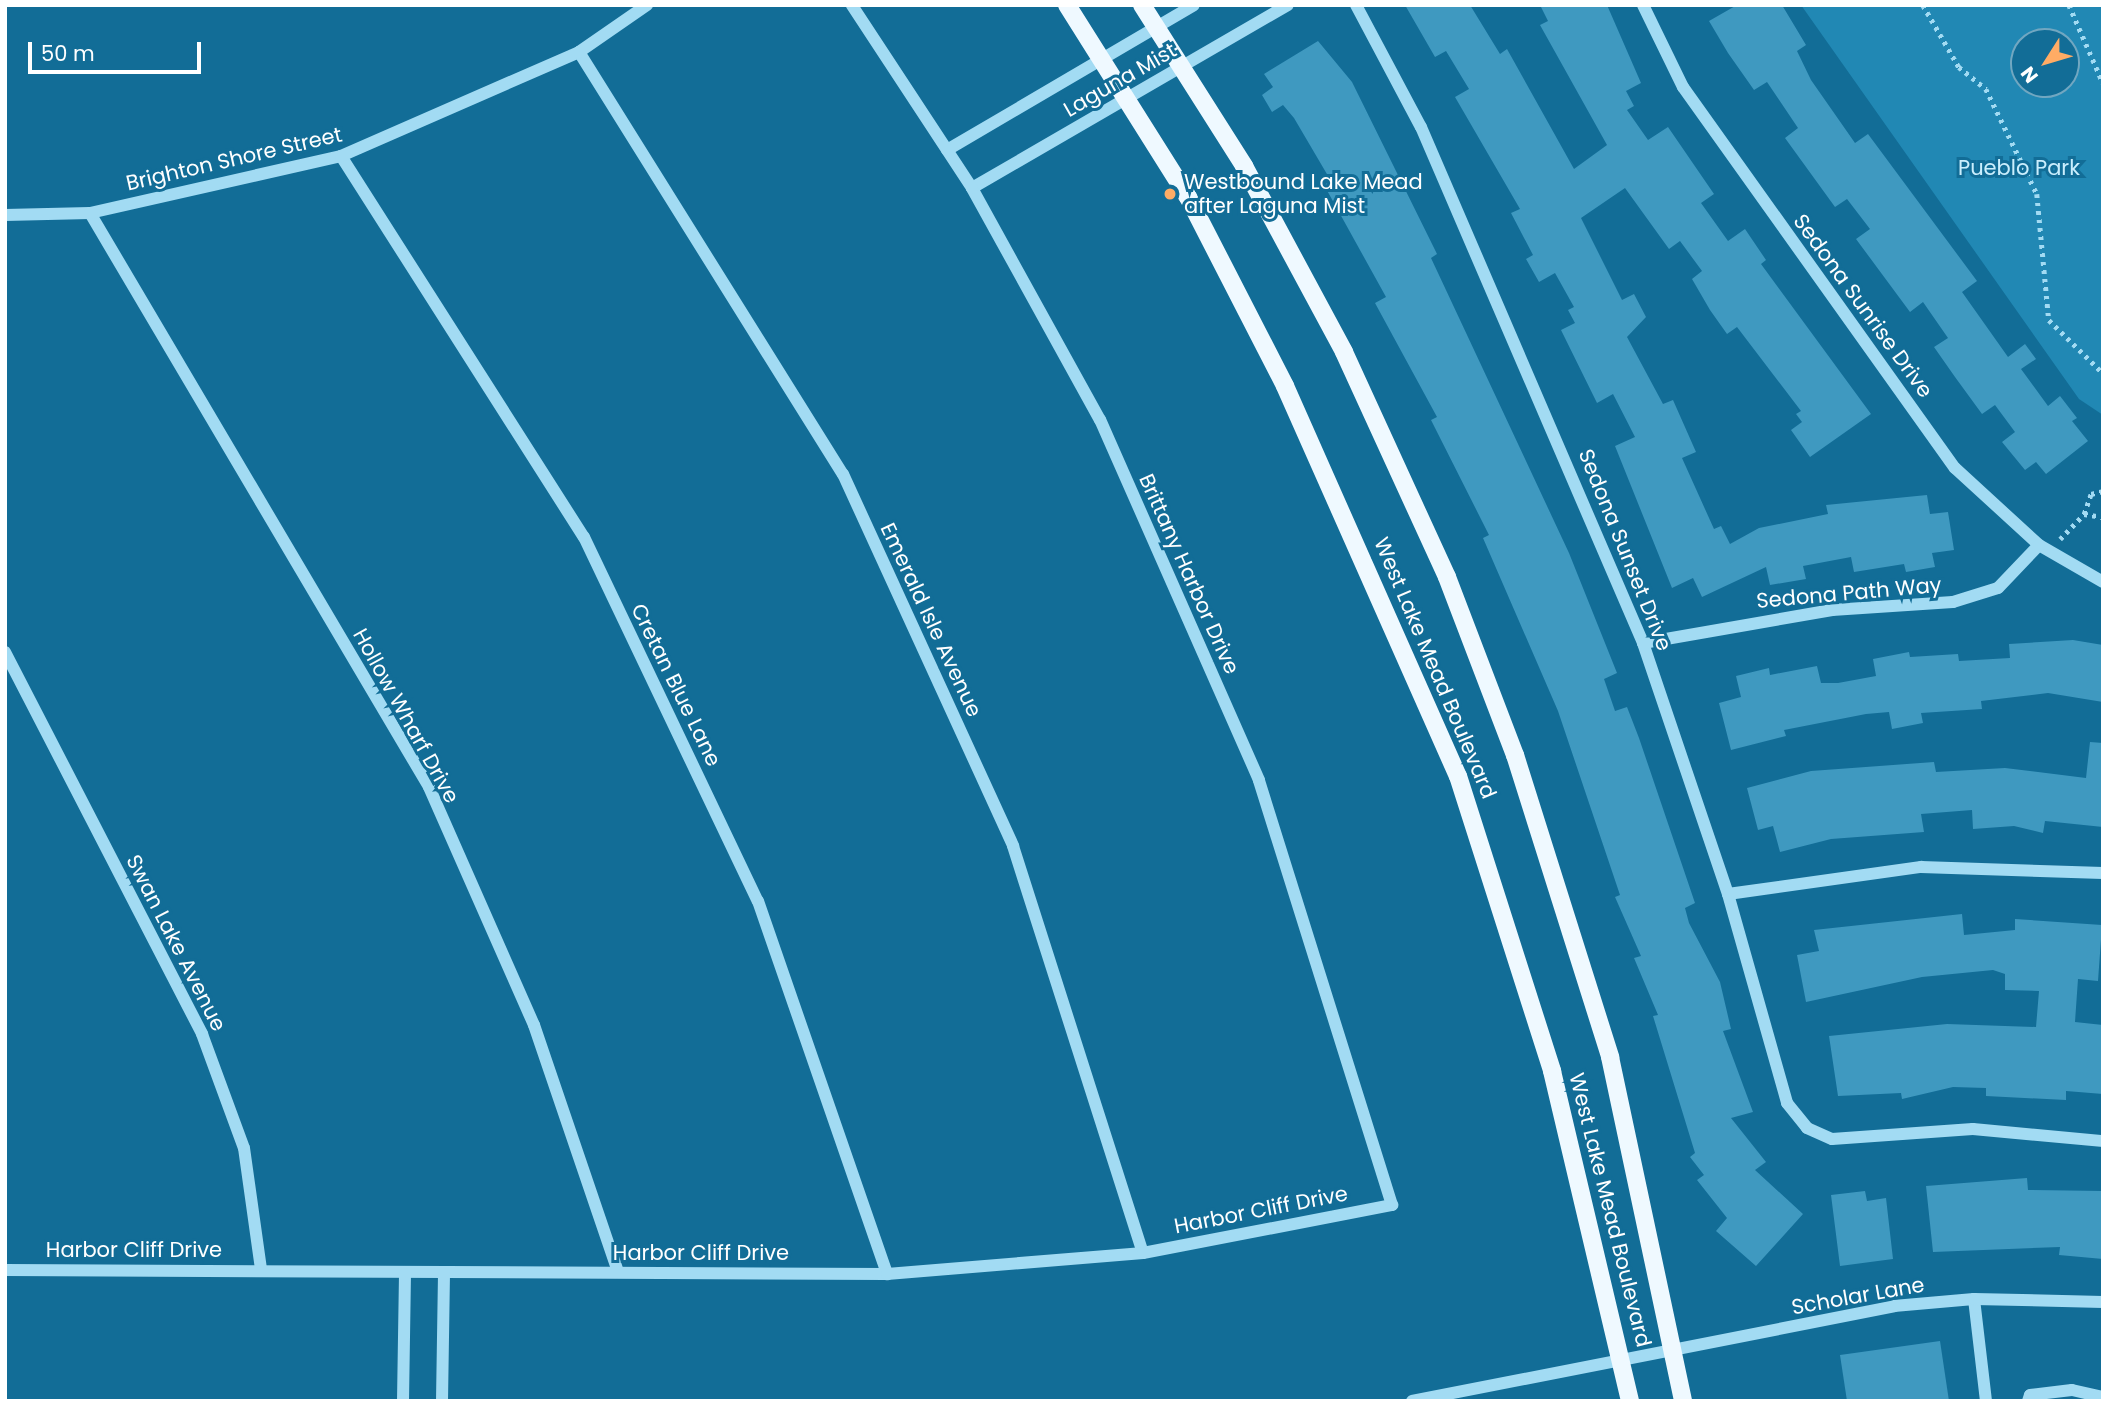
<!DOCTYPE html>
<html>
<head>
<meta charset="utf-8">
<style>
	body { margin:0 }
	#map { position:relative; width:2108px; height:1406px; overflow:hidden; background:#126d97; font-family:Poppins,sans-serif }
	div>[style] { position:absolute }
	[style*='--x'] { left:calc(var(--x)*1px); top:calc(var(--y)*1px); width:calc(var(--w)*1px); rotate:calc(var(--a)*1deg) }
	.green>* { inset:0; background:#2188b4 }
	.building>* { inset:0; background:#3f99c0 }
	.path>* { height:4.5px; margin-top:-2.25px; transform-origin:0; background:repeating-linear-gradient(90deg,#a2dbf3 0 3.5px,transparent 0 8.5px) }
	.minor>* { height:12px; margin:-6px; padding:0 6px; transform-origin:6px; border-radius:6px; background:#a2dbf3 }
	.major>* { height:18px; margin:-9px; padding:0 9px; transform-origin:9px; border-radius:9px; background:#eff9ff }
	.dots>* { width:19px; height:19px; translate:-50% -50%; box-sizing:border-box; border:4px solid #126d97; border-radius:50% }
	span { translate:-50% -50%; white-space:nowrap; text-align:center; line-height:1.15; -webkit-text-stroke:6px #126d97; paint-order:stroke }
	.street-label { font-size:21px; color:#fff }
	.park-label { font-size:21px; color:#caeefd }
	.poi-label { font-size:21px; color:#fff }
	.left { translate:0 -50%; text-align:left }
	.frame { position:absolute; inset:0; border:7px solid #fff; pointer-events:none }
	.north { position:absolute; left:2010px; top:28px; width:70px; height:70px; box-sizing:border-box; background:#126d97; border:2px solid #71a7c1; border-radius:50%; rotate:233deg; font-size:19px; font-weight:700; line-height:28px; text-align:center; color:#fff }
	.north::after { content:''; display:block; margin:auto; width:24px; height:32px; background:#ffac65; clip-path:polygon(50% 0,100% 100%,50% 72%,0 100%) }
	.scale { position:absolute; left:28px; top:42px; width:173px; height:32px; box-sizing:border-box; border:4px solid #fff; border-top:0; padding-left:9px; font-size:21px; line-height:24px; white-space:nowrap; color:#fff; -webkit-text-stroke:5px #126d97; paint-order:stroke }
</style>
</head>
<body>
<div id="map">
	<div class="green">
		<div style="clip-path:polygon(evenodd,1801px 5px,2103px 5px,2103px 415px,2079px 399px,1801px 5px,2024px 42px,2066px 42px,2066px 84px,2024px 84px,2024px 42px)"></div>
	</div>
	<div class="building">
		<div style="clip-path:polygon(1405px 5px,1470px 5px,1500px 54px,1507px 49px,1574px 169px,1607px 145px,1540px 25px,1548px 21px,1540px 5px,1607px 5px,1641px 83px,1626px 91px,1634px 106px,1627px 110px,1648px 140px,1668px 127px,1714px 194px,1701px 203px,1728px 241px,1745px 229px,1766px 260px,1761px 264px,1871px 414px,1810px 457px,1791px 430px,1802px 422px,1796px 414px,1801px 411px,1737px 327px,1727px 334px,1710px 310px,1692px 279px,1702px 271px,1680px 241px,1669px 249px,1625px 188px,1581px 218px,1622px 300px,1634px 294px,1646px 317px,1627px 337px,1663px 404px,1673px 400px,1696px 452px,1682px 458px,1714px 529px,1721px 526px,1730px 544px,1759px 528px,1828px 514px,1826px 505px,1927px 495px,1930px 514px,1948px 512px,1954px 550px,1932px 553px,1935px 567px,1906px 572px,1904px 564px,1854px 572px,1851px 557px,1803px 566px,1806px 579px,1770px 585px,1766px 567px,1702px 597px,1693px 578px,1672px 588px,1615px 446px,1635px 437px,1613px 394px,1597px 403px,1561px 330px,1575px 323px,1568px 310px,1574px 307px,1555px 273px,1539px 282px,1526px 259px,1533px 255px,1511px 213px,1520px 209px,1455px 97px,1469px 89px,1446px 51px,1435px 57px)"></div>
		<div style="clip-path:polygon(1737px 5px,1782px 5px,1806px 45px,1797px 51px,1811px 80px,1855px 143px,1868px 134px,1977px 281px,1962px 292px,2008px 357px,2025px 344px,2036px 359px,2021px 369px,2048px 406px,2060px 396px,2077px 418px,2072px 421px,2088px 441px,2046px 474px,2036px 462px,2025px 470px,2002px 442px,2015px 432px,1995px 405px,1982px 414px,1955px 377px,1934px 347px,1948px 338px,1923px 302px,1910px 312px,1856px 239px,1870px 229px,1847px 199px,1835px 207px,1785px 138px,1798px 128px,1767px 82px,1754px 90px,1728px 53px,1709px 21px)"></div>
		<div style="clip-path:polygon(1318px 41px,1352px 82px,1437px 254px,1431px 258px,1569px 553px,1617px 673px,1604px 679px,1615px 711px,1627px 707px,1639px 738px,1695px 903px,1685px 908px,1689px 923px,1720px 982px,1731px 1029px,1723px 1031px,1753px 1112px,1731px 1118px,1766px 1162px,1755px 1170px,1803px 1214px,1756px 1266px,1716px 1231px,1727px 1218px,1697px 1180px,1704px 1175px,1690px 1157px,1695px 1153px,1653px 1016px,1658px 1015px,1634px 958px,1641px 956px,1615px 897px,1620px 895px,1558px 711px,1483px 538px,1489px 535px,1431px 420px,1437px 417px,1375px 303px,1386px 297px,1324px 185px,1331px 181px,1294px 118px,1283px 105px,1272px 112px,1262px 95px,1273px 87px,1264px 74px)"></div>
		<div style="clip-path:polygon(2073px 640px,2103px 645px,2103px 702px,2048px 693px,1981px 701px,1982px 709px,1921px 713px,1923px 723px,1892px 729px,1889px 712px,1866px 714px,1784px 730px,1786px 736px,1731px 750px,1719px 703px,1741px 697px,1736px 676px,1769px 668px,1770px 675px,1817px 666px,1821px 683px,1838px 683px,1876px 676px,1873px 659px,1909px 652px,1910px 657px,1958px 654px,1959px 661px,2010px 658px,2009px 644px)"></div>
		<div style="clip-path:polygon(2090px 742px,2103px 743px,2103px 827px,2045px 821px,2043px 833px,2014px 826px,1973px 829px,1972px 810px,1921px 814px,1924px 832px,1831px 839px,1780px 852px,1773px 826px,1758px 830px,1747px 788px,1811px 771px,1934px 762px,1936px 772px,2005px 768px,2086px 778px)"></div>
		<div style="clip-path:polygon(1962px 914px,1964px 935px,2015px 930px,2015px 919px,2102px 925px,2098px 981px,2078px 979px,2075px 1022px,2103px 1025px,2103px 1094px,2066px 1091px,2066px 1100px,1986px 1096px,1986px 1088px,1953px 1087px,1902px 1099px,1901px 1093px,1838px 1096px,1829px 1036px,1947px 1024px,2036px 1027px,2039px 991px,2005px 990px,2005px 974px,1993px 970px,1922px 977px,1806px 1002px,1797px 955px,1819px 951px,1814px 930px)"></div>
		<div style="clip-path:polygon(2027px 1178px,2028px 1190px,2103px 1191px,2103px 1259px,2059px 1255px,2060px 1247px,1933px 1252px,1926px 1186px)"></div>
		<div style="clip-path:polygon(1865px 1191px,1867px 1201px,1886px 1198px,1893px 1259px,1840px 1266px,1831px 1195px)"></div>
		<div style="clip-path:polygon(1940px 1341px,1949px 1401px,1847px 1401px,1840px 1355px)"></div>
	</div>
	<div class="path">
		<div style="--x:1923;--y:5;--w:72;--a:59.9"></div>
		<div style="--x:1959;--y:67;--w:35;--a:39"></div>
		<div style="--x:1986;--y:89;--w:117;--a:64.1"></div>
		<div style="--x:2037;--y:194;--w:127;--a:84.6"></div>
		<div style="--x:2049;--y:320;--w:76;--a:44.5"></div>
		<div style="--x:2069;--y:5;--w:85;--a:66.4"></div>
		<div style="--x:2084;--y:514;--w:19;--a:9"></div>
		<div style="--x:2060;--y:539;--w:35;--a:-46"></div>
		<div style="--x:2084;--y:514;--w:21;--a:-71"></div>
		<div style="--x:2091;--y:494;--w:12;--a:-14"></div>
	</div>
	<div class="minor">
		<div style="--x:1356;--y:5;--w:138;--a:62"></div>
		<div style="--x:1421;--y:127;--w:562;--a:66.72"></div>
		<div style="--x:1643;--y:643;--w:265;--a:71.3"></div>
		<div style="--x:1728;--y:894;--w:217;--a:74.2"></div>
		<div style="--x:1787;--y:1103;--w:32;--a:51"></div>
		<div style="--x:1807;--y:1128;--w:27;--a:24"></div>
		<div style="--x:1832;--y:1139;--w:141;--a:-4.1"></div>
		<div style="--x:1973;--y:1129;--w:131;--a:5.3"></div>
		<div style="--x:1643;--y:5;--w:91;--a:64"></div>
		<div style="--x:1683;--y:87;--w:468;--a:54.5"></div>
		<div style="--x:1955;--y:468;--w:114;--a:42.5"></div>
		<div style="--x:2039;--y:545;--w:74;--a:30"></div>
		<div style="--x:579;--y:52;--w:498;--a:58"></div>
		<div style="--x:843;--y:474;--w:409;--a:65.4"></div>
		<div style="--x:1013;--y:846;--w:427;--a:72.3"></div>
		<div style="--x:947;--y:150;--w:286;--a:-30.4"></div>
		<div style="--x:341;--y:156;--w:452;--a:57.5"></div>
		<div style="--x:584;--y:537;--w:403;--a:64.5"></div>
		<div style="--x:758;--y:901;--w:395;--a:70.9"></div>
		<div style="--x:972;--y:188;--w:365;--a:-30.1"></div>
		<div style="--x:90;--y:213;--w:667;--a:59.43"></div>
		<div style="--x:429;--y:787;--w:260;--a:66.2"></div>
		<div style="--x:534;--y:1025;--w:261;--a:71.2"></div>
		<div style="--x:5;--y:215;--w:85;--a:-1.3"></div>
		<div style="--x:90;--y:213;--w:257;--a:-12.8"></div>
		<div style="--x:341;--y:156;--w:260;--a:-23.6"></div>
		<div style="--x:579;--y:52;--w:83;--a:-34.7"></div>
		<div style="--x:1643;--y:643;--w:192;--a:-9.9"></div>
		<div style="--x:1832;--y:610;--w:121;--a:-3.8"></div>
		<div style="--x:1953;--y:602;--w:47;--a:-17.3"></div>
		<div style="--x:1998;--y:588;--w:59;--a:-46.4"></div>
		<div style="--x:5;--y:652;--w:430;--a:62.7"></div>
		<div style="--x:202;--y:1034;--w:121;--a:69.8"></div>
		<div style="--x:244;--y:1148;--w:122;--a:82"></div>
		<div style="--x:1728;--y:894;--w:195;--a:-8"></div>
		<div style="--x:1921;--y:867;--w:182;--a:1.9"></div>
		<div style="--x:5;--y:1270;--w:882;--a:0.26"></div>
		<div style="--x:887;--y:1274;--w:257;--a:-4.7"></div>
		<div style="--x:1143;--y:1253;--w:254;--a:-10.9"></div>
		<div style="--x:1392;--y:1205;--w:445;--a:-107.4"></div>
		<div style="--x:1259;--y:780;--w:394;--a:-113.8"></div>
		<div style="--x:1100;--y:420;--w:265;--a:-118.9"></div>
		<div style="--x:972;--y:188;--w:219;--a:-123.3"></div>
		<div style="--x:1974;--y:1299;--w:103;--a:83.3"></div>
		<div style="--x:403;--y:1401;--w:127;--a:-89.1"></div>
		<div style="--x:442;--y:1401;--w:127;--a:-89.1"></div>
		<div style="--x:1412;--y:1401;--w:491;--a:-11.1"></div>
		<div style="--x:1894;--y:1306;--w:80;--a:-5"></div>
		<div style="--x:1974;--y:1299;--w:129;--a:1.3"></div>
		<div style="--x:2028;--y:1401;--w:6;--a:-72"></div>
		<div style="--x:2030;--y:1395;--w:42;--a:-6.8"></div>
		<div style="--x:2072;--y:1390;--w:32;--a:13"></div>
	</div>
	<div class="major">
		<div style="--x:1067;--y:5;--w:227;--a:57.8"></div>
		<div style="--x:1188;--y:197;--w:212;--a:62.8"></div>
		<div style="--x:1285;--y:386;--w:427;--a:66.1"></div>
		<div style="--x:1458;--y:776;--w:310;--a:72.3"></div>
		<div style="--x:1552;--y:1071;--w:339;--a:76.7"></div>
		<div style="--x:1142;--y:5;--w:191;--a:57.6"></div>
		<div style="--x:1244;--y:166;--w:211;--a:61.7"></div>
		<div style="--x:1344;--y:352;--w:247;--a:65.4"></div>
		<div style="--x:1447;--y:577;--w:191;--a:69.1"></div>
		<div style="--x:1515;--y:755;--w:317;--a:72.5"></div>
		<div style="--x:1610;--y:1057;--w:352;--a:78"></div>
	</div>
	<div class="dots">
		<div style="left:1170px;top:194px;background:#ffac65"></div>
	</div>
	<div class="street-label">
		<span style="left:1120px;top:80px;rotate:-30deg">Laguna Mist</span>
		<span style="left:234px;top:159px;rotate:-13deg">Brighton Shore Street</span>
		<span style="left:1863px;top:306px;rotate:54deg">Sedona Sunrise Drive</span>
		<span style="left:1625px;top:550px;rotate:68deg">Sedona Sunset Drive</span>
		<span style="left:1189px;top:574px;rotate:66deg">Brittany Harbor Drive</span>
		<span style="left:1849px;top:593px;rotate:-5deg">Sedona Path Way</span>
		<span style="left:931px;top:620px;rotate:65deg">Emerald Isle Avenue</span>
		<span style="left:1435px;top:668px;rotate:67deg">West Lake Mead Boulevard</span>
		<span style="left:676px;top:685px;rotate:64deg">Cretan Blue Lane</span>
		<span style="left:406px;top:716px;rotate:61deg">Hollow Wharf Drive</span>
		<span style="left:176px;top:943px;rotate:63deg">Swan Lake Avenue</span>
		<span style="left:1261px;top:1210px;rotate:-11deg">Harbor Cliff Drive</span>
		<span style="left:1610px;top:1210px;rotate:76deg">West Lake Mead Boulevard</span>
		<span style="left:134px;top:1250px">Harbor Cliff Drive</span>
		<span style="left:701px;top:1253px">Harbor Cliff Drive</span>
		<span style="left:1858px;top:1296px;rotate:-10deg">Scholar Lane</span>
	</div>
	<div class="park-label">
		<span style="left:2019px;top:168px">Pueblo Park</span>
	</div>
	<div class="poi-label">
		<span class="left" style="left:1184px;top:194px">Westbound Lake Mead<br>after Laguna Mist</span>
	</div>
	<div class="frame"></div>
	<div class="north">N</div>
	<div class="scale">50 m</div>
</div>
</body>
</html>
